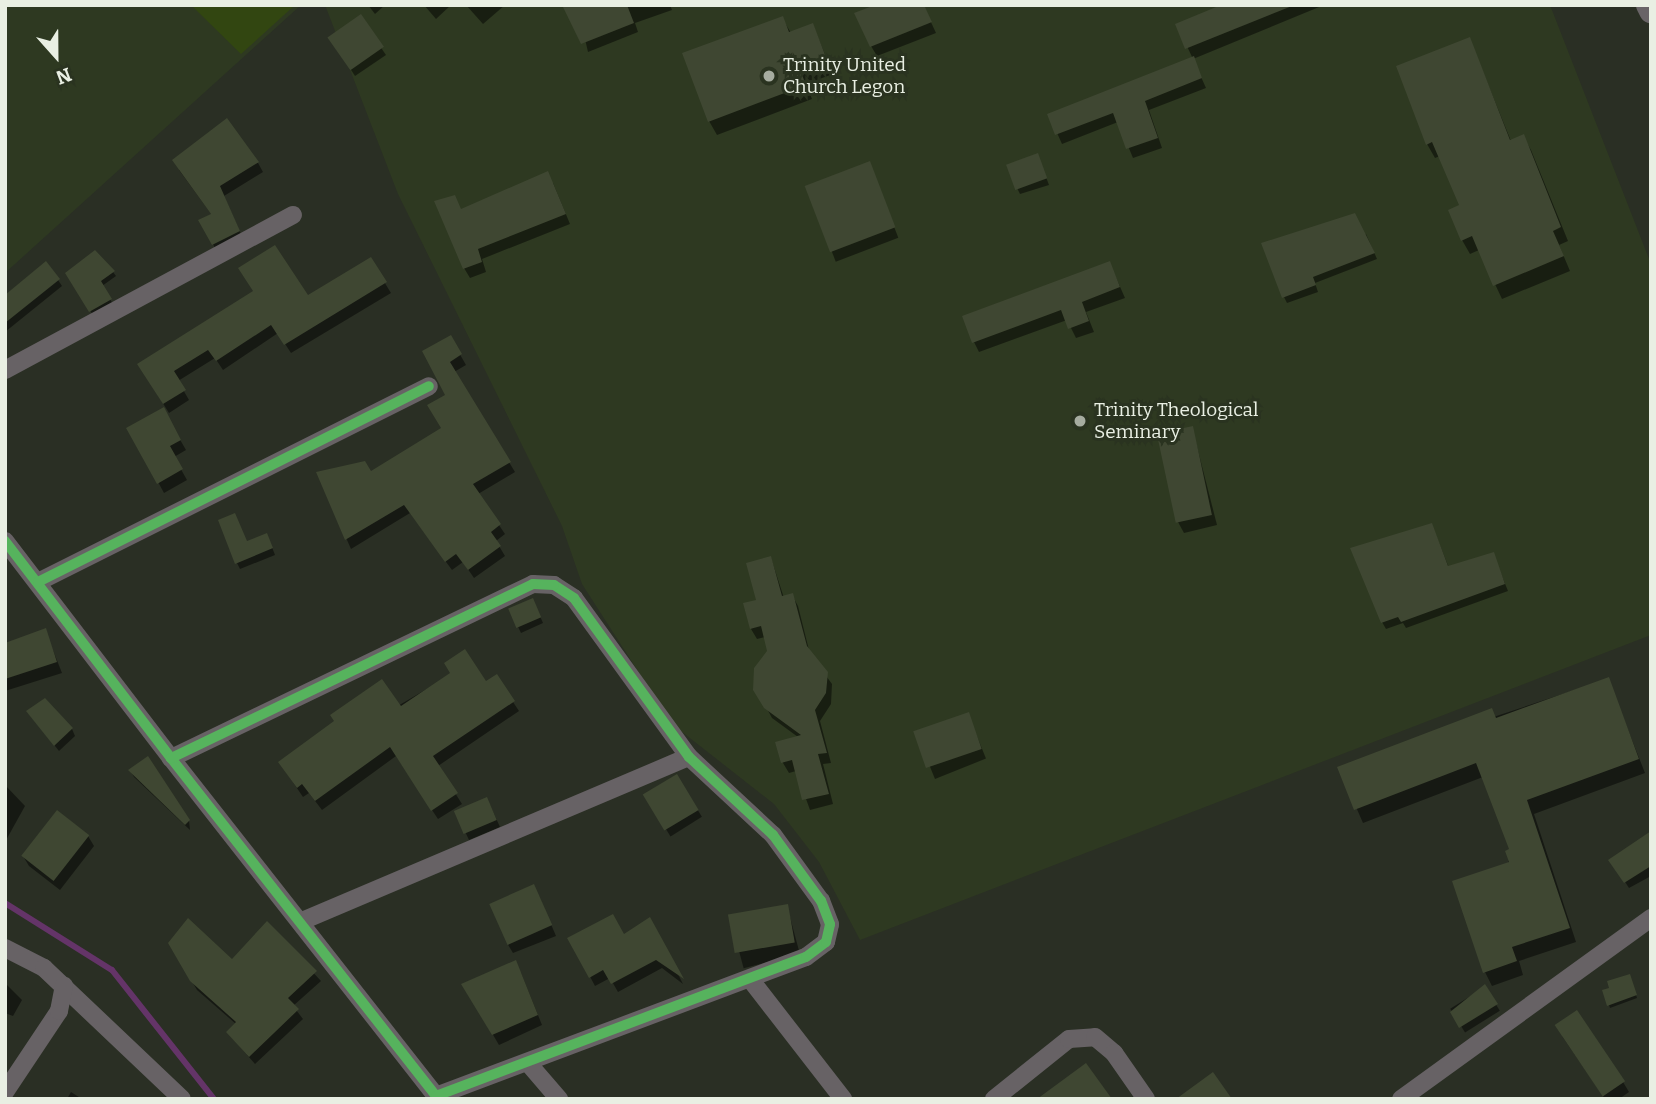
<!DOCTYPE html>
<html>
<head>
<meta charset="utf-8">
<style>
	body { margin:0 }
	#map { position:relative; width:1656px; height:1104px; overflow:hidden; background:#2a2f24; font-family:Bitter,serif }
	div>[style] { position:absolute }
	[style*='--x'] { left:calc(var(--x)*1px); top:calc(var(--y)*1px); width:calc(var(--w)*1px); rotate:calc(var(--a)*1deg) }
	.built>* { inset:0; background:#2e3921 }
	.green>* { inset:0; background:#324611 }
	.shadow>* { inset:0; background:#0007; transform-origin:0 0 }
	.stream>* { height:6px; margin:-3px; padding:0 3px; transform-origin:3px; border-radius:3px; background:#643468 }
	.building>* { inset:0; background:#3f4732; transform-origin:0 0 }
	.street>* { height:18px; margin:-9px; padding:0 9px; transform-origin:9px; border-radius:9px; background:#676265 }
	.secondary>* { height:24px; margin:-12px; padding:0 12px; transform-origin:12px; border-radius:12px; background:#696467 }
	.cycleway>* { height:10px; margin:-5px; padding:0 5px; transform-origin:5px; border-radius:5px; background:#56b35d }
	.dots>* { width:19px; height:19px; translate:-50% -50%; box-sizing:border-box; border:4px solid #2a3320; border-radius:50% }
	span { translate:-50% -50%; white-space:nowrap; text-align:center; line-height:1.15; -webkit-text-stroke:6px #2a3320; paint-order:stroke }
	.poi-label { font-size:19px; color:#e9efe3 }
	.left { translate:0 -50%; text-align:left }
	.frame { position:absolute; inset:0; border:7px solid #e9efe3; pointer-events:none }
	.north { position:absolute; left:21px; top:21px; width:70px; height:70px; -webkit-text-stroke:5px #2a3320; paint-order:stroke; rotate:159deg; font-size:19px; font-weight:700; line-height:28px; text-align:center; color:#e9efe3 }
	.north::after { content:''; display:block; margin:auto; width:24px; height:32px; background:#e9efe3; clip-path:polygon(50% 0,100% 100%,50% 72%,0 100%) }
</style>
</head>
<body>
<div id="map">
	<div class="built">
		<div style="clip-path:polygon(5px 5px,301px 5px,5px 273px)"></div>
		<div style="clip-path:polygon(325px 5px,1550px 5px,1651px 264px,1651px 635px,860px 940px,819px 862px,774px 804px,672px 724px,582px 584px,562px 526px,398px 194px)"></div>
	</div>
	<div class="green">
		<div style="clip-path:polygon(191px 5px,295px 5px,241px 54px)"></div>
	</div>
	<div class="shadow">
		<div style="clip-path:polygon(368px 5px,385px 5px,375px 14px)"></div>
		<div style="clip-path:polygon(424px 5px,451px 5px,436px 19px)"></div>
		<div style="clip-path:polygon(466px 5px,505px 5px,483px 24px)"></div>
		<div style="clip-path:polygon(577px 5px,670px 5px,672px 10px,635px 23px,638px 32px,588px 52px)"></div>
		<div style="clip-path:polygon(923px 5px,936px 33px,877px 56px,871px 46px)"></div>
		<div style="clip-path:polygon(1225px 5px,1324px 5px,1193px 59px,1206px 88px,1149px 110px,1162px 148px,1133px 158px,1118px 122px,1062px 144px,1049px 115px,1193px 59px,1177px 25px)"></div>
		<div style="clip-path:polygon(360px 17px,386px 55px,355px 76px,335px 45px)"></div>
		<div style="clip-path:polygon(782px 18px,791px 33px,813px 25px,833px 74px,806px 84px,812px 99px,717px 135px,709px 121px)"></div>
		<div style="clip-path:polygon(1470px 40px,1511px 141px,1523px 136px,1531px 150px,1568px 241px,1559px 245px,1570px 271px,1502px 299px,1479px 250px,1470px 254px,1462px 240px,1461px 206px,1440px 156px,1435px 158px,1427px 144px)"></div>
		<div style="clip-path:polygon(1040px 161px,1049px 185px,1020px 194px,1017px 188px)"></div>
		<div style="clip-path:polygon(258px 163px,263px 172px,224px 196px,244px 241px,218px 254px,213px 244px,212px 215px,179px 170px)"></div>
		<div style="left:870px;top:164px;width:79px;height:67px;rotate:69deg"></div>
		<div style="clip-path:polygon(553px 183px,570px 224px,482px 259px,486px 272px,470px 278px,464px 268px,461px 211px)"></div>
		<div style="clip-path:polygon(1366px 234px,1377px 259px,1315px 283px,1318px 292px,1287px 303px,1284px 297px)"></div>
		<div style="clip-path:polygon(370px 259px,391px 293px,291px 353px,278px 333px,223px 370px,215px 358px,178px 381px,189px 400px,169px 413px,139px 365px,307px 298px)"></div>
		<div style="clip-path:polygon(1110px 264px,1125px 298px,1086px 312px,1094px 332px,1076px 338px,1067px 320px,979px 352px,974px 342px)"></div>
		<div style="clip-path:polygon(113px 272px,116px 276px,102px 286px,113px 304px,93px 315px,67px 274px)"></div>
		<div style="clip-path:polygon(58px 280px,62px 286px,5px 332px,5px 297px)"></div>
		<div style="clip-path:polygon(450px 337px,466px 365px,454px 372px,515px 472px,478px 494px,505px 534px,496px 541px,505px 556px,474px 578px,463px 562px,452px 570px,410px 513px,351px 549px,318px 474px,371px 473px,443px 429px)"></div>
		<div style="clip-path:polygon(163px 410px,186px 450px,174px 457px,187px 480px,164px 493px,129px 428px)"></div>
		<div style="clip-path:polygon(1192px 427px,1217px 525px,1184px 533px,1178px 522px)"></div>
		<div style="clip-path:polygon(1432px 525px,1449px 568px,1493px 554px,1508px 591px,1406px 628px,1403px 623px,1386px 629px,1382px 622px)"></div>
		<div style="clip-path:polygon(270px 542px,275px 555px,240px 569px,237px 563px,247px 543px)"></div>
		<div style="clip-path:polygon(771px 558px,784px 598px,792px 595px,798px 606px,810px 654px,832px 684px,831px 704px,820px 721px,831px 763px,823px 764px,833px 804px,810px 810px,796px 771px,789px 773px,783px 763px,777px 743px,798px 737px,772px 718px,766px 707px,769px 651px,765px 637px,757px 639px,751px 629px)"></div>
		<div style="clip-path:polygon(536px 607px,543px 623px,521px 633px,510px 610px)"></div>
		<div style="clip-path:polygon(45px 630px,62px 673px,5px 691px,5px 645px)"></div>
		<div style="clip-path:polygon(452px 674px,486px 684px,513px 702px,519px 711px,438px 766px,462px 804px,438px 819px,396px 756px,322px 810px,309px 793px,303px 797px,286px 772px)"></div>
		<div style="clip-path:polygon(1608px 679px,1645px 773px,1534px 814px,1576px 942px,1519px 961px,1523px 975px,1492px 986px,1485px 972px,1511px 850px,1483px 777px,1363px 823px,1339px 768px)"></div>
		<div style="left:968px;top:714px;width:48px;height:55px;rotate:68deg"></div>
		<div style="clip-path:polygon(32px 717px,72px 729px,75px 736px,59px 751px)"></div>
		<div style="clip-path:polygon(147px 758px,189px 821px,190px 830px,134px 777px,130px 770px)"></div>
		<div style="left:677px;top:777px;width:47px;height:37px;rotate:58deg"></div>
		<div style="clip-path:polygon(5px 785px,25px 806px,5px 842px)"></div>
		<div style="clip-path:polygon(490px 805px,500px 827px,469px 840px,456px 812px)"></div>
		<div style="clip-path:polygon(57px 813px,88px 836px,94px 846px,60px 890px,29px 866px,23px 856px)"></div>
		<div style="clip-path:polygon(1651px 837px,1651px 876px,1629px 888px,1611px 860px)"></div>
		<div style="clip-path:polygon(539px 896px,556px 936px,513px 953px,507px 943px)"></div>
		<div style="left:787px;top:906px;width:49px;height:58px;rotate:75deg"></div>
		<div style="clip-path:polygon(650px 919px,683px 984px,662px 968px,618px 992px,610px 978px,595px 986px,570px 939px,624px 936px)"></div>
		<div style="clip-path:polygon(267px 923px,321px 981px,293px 1006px,303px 1019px,255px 1064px,228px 1033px,236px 1024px,197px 990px,170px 944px,232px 962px)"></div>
		<div style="clip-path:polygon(521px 973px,542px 1025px,499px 1045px,464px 985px)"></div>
		<div style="clip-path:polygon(1631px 979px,1637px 998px,1610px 1008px,1609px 1005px)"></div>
		<div style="clip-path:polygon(5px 983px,22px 1000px,13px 1016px,5px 1013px)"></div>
		<div style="left:1485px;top:987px;width:28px;height:41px;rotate:58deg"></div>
		<div style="clip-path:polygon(1562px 1036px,1623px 1082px,1629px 1092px,1619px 1099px,1605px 1099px)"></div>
		<div style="clip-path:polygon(71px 1092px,82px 1099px,67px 1099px)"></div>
	</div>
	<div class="stream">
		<div style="--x:5;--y:903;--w:126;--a:32.1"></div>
		<div style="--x:112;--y:970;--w:164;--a:51.7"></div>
	</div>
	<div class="building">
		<div style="clip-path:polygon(562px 5px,627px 5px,634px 23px,581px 44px)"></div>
		<div style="clip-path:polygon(875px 5px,924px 5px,932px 22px,870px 47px,854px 13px)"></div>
		<div style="clip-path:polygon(1221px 5px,1292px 5px,1292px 6px,1185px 49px,1175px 24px)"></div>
		<div style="left:361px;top:14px;width:40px;height:41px;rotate:55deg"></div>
		<div style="clip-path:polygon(783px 16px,789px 32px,813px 23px,827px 60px,800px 70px,806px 85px,708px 122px,682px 53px)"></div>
		<div style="clip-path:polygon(1470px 37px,1510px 140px,1524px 134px,1561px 227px,1553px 231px,1564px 256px,1493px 286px,1472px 236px,1461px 241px,1448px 210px,1459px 205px,1432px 142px,1426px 145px,1396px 66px)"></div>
		<div style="clip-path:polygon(1194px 56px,1202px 78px,1145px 101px,1158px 138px,1126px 149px,1113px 113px,1055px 135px,1047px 114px)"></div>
		<div style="clip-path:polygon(227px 118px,259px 162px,220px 186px,240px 231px,212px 245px,198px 220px,211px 214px,172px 160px)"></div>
		<div style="left:1038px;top:153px;width:27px;height:34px;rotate:70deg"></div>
		<div style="left:870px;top:161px;width:71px;height:70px;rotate:69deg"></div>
		<div style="clip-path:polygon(548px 171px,566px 214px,478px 249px,482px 262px,463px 269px,434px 201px,455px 195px,461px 209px)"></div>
		<div style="clip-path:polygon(1355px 213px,1375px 253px,1313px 277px,1316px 285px,1282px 298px,1261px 243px)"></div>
		<div style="clip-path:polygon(275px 245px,308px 295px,371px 257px,387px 282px,284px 345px,271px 325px,216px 361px,208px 350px,174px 371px,186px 390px,163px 404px,137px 364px,253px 291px,238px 268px)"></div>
		<div style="clip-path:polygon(95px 250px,115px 271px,101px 281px,112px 299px,89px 312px,65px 273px)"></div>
		<div style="clip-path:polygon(46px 261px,60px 279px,5px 323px,5px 295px)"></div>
		<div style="clip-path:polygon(1110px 261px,1120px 287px,1082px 302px,1089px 321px,1068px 329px,1061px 310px,972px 343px,962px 316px)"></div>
		<div style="clip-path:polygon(451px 335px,462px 354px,450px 362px,511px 462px,473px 484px,501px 524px,491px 532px,501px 546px,468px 570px,456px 554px,445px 562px,404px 505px,345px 540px,316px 472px,365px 461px,371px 471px,441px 428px,427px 405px,445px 395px,422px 351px)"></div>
		<div style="clip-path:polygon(164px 407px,181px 440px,170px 446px,183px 469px,157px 484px,126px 428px)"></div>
		<div style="left:1193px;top:426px;width:91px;height:37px;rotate:78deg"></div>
		<div style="clip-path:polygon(235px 513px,247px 541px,267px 533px,273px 548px,235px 564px,218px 520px)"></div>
		<div style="clip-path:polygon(1432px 523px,1448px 566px,1494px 552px,1505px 584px,1401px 622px,1398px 617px,1381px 623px,1350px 548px)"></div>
		<div style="clip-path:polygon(771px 556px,782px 596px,793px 593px,807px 646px,828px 672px,826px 693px,815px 710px,827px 753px,818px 754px,829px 794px,802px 800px,792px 760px,781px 763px,775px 742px,801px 735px,764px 708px,753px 690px,754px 668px,767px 651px,761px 626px,750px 629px,743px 603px,756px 600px,746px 563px)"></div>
		<div style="left:533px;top:598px;width:21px;height:27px;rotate:67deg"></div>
		<div style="clip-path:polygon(46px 628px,57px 662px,5px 679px,5px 643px)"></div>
		<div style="clip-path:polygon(465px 649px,486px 681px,497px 674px,515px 701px,433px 756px,458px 793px,431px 811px,390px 747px,315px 801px,302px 784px,297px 788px,278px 762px,334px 721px,330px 715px,382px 679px,401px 706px,450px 673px,444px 663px)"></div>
		<div style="clip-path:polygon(1609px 677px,1639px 759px,1527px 800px,1570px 928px,1512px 947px,1517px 961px,1483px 973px,1452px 881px,1509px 862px,1505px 851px,1509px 849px,1476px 763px,1354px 810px,1337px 767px,1492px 708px,1496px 718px)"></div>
		<div style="clip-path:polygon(45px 698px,73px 728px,54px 746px,26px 711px)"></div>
		<div style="left:969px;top:712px;width:39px;height:59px;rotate:71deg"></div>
		<div style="clip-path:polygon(148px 756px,190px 820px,185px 825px,128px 770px)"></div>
		<div style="left:677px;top:774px;width:42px;height:40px;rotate:59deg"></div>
		<div style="left:487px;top:797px;width:25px;height:36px;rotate:67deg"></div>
		<div style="left:57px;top:810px;width:41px;height:58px;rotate:38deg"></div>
		<div style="clip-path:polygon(1651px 831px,1651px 866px,1624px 883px,1608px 860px)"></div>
		<div style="left:534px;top:884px;width:45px;height:49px;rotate:66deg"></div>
		<div style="left:788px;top:904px;width:39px;height:61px;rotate:80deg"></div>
		<div style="clip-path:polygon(613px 914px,624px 934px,650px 917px,684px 979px,656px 960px,611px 984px,603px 970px,589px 978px,567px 938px)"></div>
		<div style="clip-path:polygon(188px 918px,232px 959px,267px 921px,317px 971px,288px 998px,299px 1009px,249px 1057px,226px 1032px,236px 1022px,190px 981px,168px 943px)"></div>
		<div style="clip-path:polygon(516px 960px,538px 1015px,492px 1035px,461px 984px)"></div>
		<div style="clip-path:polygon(1630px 974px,1637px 995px,1607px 1006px,1602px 990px,1609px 988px,1607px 981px)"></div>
		<div style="clip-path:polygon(1485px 984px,1498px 1004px,1459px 1028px,1450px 1012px)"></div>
		<div style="left:1577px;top:1010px;width:86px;height:27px;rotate:56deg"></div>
		<div style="clip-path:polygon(1086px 1063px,1112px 1099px,1037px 1099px)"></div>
		<div style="clip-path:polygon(1213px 1072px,1232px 1099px,1176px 1099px)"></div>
	</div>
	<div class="street">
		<div style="--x:5;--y:370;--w:327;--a:-28.3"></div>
		<div style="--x:5;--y:541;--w:273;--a:52.6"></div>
		<div style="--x:171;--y:758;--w:429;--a:51.9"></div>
		<div style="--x:436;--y:1096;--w:395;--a:-20.6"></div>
		<div style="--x:806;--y:957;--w:25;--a:-37"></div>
		<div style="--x:826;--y:942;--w:18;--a:-77"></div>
		<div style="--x:830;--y:924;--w:25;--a:-111"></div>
		<div style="--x:821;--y:901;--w:82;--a:-126"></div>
		<div style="--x:773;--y:835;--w:115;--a:-137.1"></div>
		<div style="--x:689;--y:757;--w:196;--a:-125.9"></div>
		<div style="--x:574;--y:598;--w:24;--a:-147"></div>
		<div style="--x:554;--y:585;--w:21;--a:-177"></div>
		<div style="--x:533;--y:584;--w:402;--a:154.3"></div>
		<div style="--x:38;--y:582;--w:437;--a:-26.6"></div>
		<div style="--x:302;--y:921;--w:420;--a:-23"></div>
		<div style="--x:5;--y:948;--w:44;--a:27.1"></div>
		<div style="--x:44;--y:968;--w:190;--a:43.5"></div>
		<div style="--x:750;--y:979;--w:152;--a:52.2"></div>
		<div style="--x:528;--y:1063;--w:48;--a:49.3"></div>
		<div style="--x:5;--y:1092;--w:97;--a:-56.3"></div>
		<div style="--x:59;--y:1011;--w:26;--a:-79"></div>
		<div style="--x:994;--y:1099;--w:96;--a:-38.7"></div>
		<div style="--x:1069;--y:1039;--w:26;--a:-4"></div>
		<div style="--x:1095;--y:1037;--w:25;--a:40"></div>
		<div style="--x:1114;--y:1053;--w:56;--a:55.2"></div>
		<div style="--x:1401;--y:1099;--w:309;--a:-35.9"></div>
	</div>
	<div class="secondary">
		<div style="--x:1648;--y:5;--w:7;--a:63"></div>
	</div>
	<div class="cycleway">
		<div style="--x:5;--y:541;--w:273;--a:52.6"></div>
		<div style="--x:171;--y:758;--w:429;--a:51.9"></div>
		<div style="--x:436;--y:1096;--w:395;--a:-20.6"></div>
		<div style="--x:806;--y:957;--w:25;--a:-37"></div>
		<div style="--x:826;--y:942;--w:18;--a:-77"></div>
		<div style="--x:830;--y:924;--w:25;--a:-111"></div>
		<div style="--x:821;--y:901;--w:82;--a:-126"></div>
		<div style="--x:773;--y:835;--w:115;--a:-137.1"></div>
		<div style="--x:689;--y:757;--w:196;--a:-125.9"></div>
		<div style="--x:574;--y:598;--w:24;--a:-147"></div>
		<div style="--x:554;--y:585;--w:21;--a:-177"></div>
		<div style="--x:533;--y:584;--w:402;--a:154.3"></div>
		<div style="--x:38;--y:582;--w:437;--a:-26.6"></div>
	</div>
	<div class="dots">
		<div style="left:769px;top:76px;background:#a6aca0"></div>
		<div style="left:1080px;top:421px;background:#a6aca0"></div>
	</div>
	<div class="poi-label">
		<span class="left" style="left:783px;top:76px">Trinity United<br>Church Legon</span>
		<span class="left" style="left:1094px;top:421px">Trinity Theological<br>Seminary</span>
	</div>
	<div class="frame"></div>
	<div class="north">N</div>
</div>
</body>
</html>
